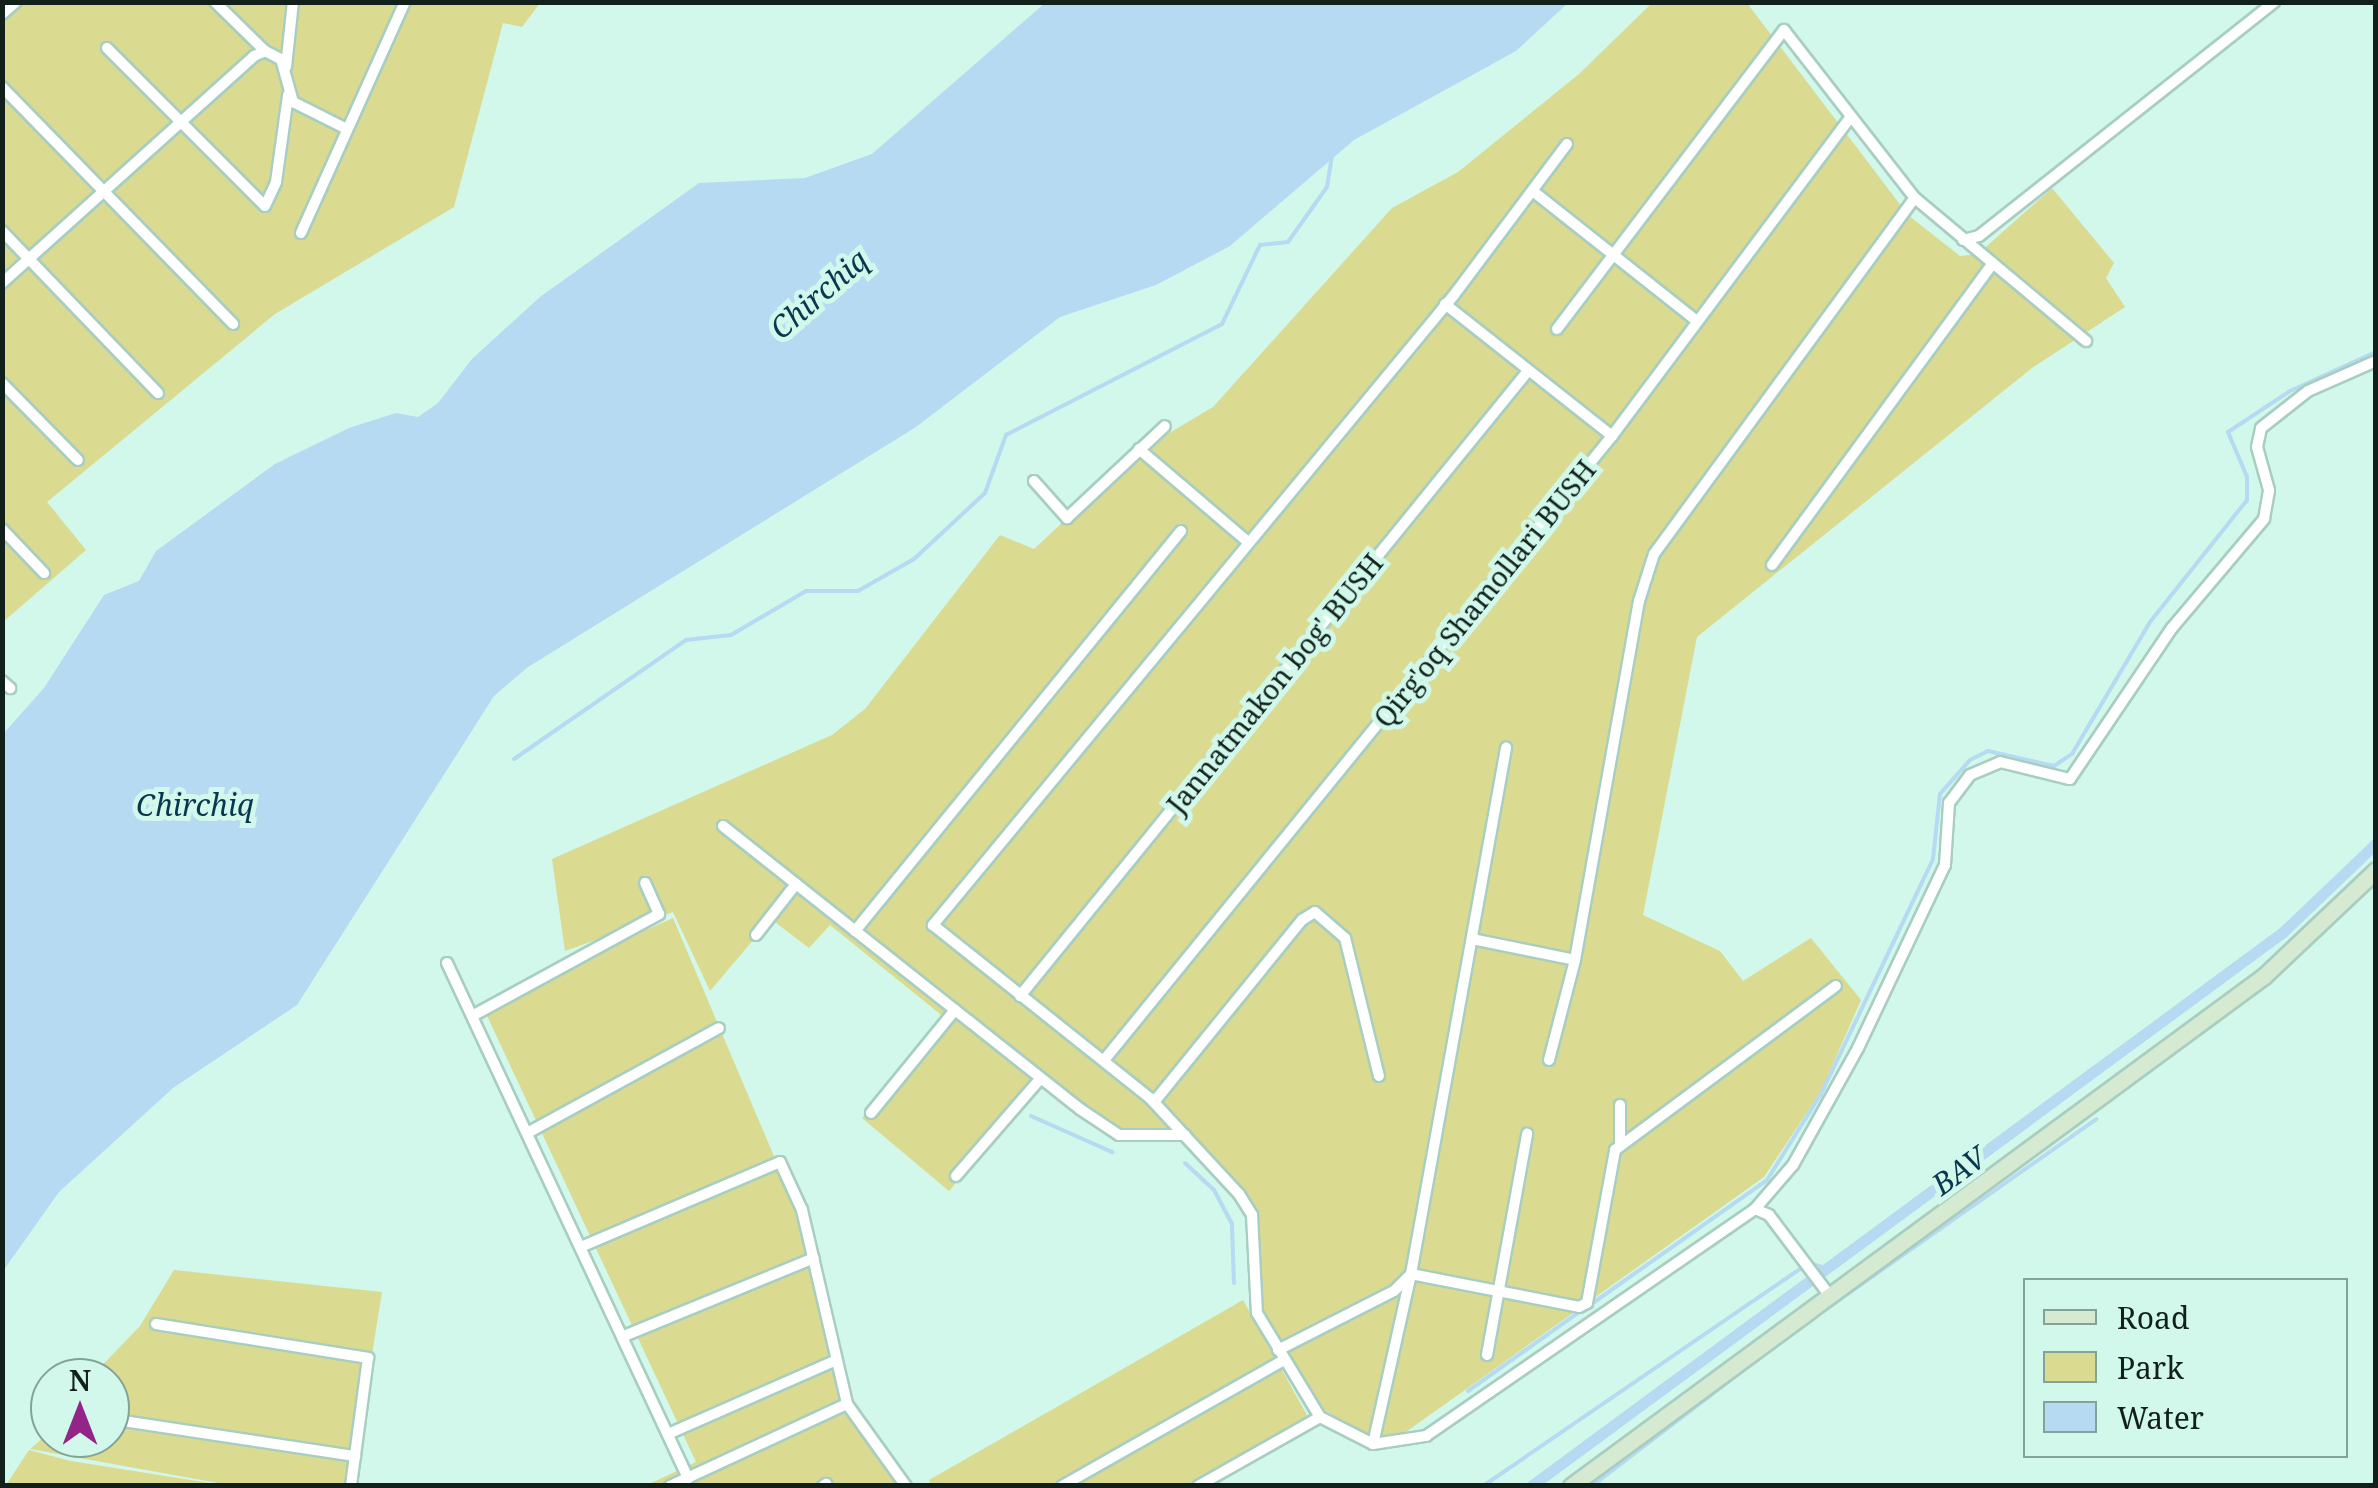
<!DOCTYPE html>
<html>
<head>
<meta charset="utf-8">
<style>
	body { margin:0 }
	#map { position:relative; width:2378px; height:1488px; overflow:hidden; background:#d1f8eb; font-family:"Noto Serif",serif }
	div>[style] { position:absolute }
	[style*='--x'] { left:calc(var(--x)*1px); top:calc(var(--y)*1px); width:calc(var(--w)*1px); rotate:calc(var(--a)*1deg) }
	.green>* { inset:0; background:#dada91 }
	.water>* { inset:0; background:#b5daf1 }
	.stream>* { height:4px; margin:-2px; padding:0 2px; transform-origin:2px; border-radius:2px; background:#b5daf1 }
	.canal>* { height:11px; margin:-5.5px; padding:0 5.5px; transform-origin:5.5px; border-radius:5.5px; background:#b5daf1 }
	.roads { filter:drop-shadow(2px 0 #a8cec1) drop-shadow(-2px 0 #a8cec1) drop-shadow(0 2px #a8cec1) drop-shadow(0 -2px #a8cec1) }
	.street>* { height:10px; margin:-5px; padding:0 5px; transform-origin:5px; border-radius:5px; background:#fff }
	.secondary>* { height:15px; margin:-7.5px; padding:0 7.5px; transform-origin:7.5px; border-radius:7.5px; background:#d6ead2 }
	span { translate:-50% -50%; white-space:nowrap; text-align:center; line-height:1.15; -webkit-text-stroke:10px #d1f8eb; paint-order:stroke }
	.street-label { font-size:28px; color:#11201b }
	.water-label { font-size:30px; color:#08374e; font-style:italic }
	.frame { position:absolute; inset:0; border:5px solid #11201b; pointer-events:none }
	.legend { position:absolute; left:2023px; top:1278px; width:325px; height:180px; box-sizing:border-box; background:#d1f8eb; border:2px solid #84a298; margin:0; padding:12px 18px; list-style:none; font-size:30px; color:#11201b }
	.legend li { display:flex; align-items:center; gap:20px; height:50px }
	.legend b { width:50px; border:2px solid #84a298 }
	.north { position:absolute; left:30px; top:1358px; width:100px; height:100px; box-sizing:border-box; background:#d1f8eb; border:2px solid #84a298; border-radius:50%; rotate:0deg; font-size:28px; font-weight:700; line-height:40px; text-align:center; color:#11201b }
	.north::after { content:''; display:block; margin:auto; width:35px; height:45px; background:#922587; clip-path:polygon(50% 0,100% 100%,50% 72%,0 100%) }
</style>
</head>
<body>
<div id="map">
	<div class="green">
		<div style="clip-path:polygon(3px 3px,540px 3px,522px 27px,503px 23px,454px 207px,275px 314px,47px 502px,86px 550px,3px 622px)"></div>
		<div style="clip-path:polygon(1652px 3px,1747px 3px,1908px 215px,1960px 256px,1978px 254px,2052px 188px,2114px 263px,2106px 278px,2125px 307px,2032px 368px,1697px 637px,1643px 915px,1720px 951px,1743px 981px,1811px 938px,1861px 1000px,1821px 1091px,1764px 1177px,1396px 1439px,1371px 1438px,1316px 1405px,1263px 1310px,1258px 1213px,1240px 1185px,1183px 1135px,1121px 1133px,1043px 1083px,949px 1191px,862px 1118px,945px 1018px,830px 925px,809px 948px,771px 919px,710px 991px,673px 912px,565px 951px,552px 859px,832px 735px,865px 709px,1000px 535px,1034px 549px,1139px 451px,1213px 407px,1392px 208px,1458px 172px,1579px 74px)"></div>
		<div style="clip-path:polygon(673px 918px,815px 1253px,846px 1399px,900px 1478px,894px 1485px,647px 1485px,696px 1462px,481px 1003px)"></div>
		<div style="clip-path:polygon(174px 1270px,382px 1292px,351px 1485px,229px 1485px,30px 1449px,50px 1432px,50px 1438px,110px 1438px,110px 1378px,90px 1378px,140px 1326px)"></div>
		<div style="clip-path:polygon(1243px 1300px,1308px 1417px,1187px 1485px,931px 1486px,929px 1480px)"></div>
		<div style="clip-path:polygon(29px 1450px,71px 1461px,222px 1485px,6px 1485px)"></div>
	</div>
	<div class="water">
		<div style="clip-path:polygon(1045px 3px,1568px 3px,1516px 51px,1354px 140px,1230px 246px,1156px 285px,1060px 317px,916px 427px,528px 667px,494px 696px,297px 1005px,173px 1088px,59px 1192px,3px 1271px,3px 734px,44px 688px,104px 595px,139px 581px,156px 551px,275px 464px,349px 428px,396px 413px,418px 417px,438px 403px,472px 359px,540px 297px,699px 183px,805px 178px,872px 154px)"></div>
	</div>
	<div class="stream">
		<div style="--x:514;--y:759;--w:209;--a:-34.7"></div>
		<div style="--x:686;--y:640;--w:45;--a:-6.3"></div>
		<div style="--x:731;--y:635;--w:87;--a:-30.4"></div>
		<div style="--x:806;--y:591;--w:52;--a:0"></div>
		<div style="--x:858;--y:591;--w:64;--a:-29.7"></div>
		<div style="--x:914;--y:559;--w:97;--a:-42.9"></div>
		<div style="--x:985;--y:493;--w:62;--a:-70.1"></div>
		<div style="--x:1006;--y:435;--w:243;--a:-27.2"></div>
		<div style="--x:1222;--y:324;--w:88;--a:-64.3"></div>
		<div style="--x:1260;--y:245;--w:28;--a:-6"></div>
		<div style="--x:1288;--y:242;--w:67;--a:-54.7"></div>
		<div style="--x:1327;--y:187;--w:32;--a:-81"></div>
		<div style="--x:1031;--y:1116;--w:89;--a:24"></div>
		<div style="--x:1185;--y:1163;--w:40;--a:43"></div>
		<div style="--x:1214;--y:1190;--w:38;--a:62"></div>
		<div style="--x:1232;--y:1224;--w:59;--a:88.1"></div>
		<div style="--x:1590;--y:1305;--w:217;--a:-35.2"></div>
		<div style="--x:1767;--y:1180;--w:102;--a:-57.9"></div>
		<div style="--x:1821;--y:1094;--w:260;--a:-64.5"></div>
		<div style="--x:1933;--y:859;--w:65;--a:-83.9"></div>
		<div style="--x:1940;--y:794;--w:45;--a:-48.6"></div>
		<div style="--x:1970;--y:760;--w:20;--a:-27"></div>
		<div style="--x:1988;--y:751;--w:68;--a:12.8"></div>
		<div style="--x:2054;--y:766;--w:22;--a:-34"></div>
		<div style="--x:2072;--y:754;--w:153;--a:-59.4"></div>
		<div style="--x:2150;--y:622;--w:156;--a:-51.5"></div>
		<div style="--x:2247;--y:500;--w:23;--a:-90"></div>
		<div style="--x:2247;--y:477;--w:49;--a:-112.9"></div>
		<div style="--x:2228;--y:432;--w:74;--a:-33.5"></div>
		<div style="--x:2290;--y:391;--w:94;--a:-24.4"></div>
		<div style="--x:1468;--y:1391;--w:140;--a:-35.4"></div>
		<div style="--x:1483;--y:1486;--w:395;--a:-34.4"></div>
		<div style="--x:1809;--y:1263;--w:17;--a:17"></div>
		<div style="--x:1592;--y:1486;--w:252;--a:-37.4"></div>
		<div style="--x:1792;--y:1333;--w:372;--a:-35.1"></div>
		<div style="--x:2371;--y:1486;--w:7;--a:-45"></div>
	</div>
	<div class="canal">
		<div style="--x:1531;--y:1486;--w:934;--a:-36.38"></div>
		<div style="--x:2283;--y:932;--w:129;--a:-43.7"></div>
	</div>
	<div class="roads">
		<div class="street">
			<div style="--x:215;--y:2;--w:70;--a:44.4"></div>
			<div style="--x:2;--y:14;--w:18;--a:-41"></div>
			<div style="--x:107;--y:48;--w:223;--a:45"></div>
			<div style="--x:265;--y:206;--w:26;--a:-65"></div>
			<div style="--x:276;--y:182;--w:88;--a:-82.1"></div>
			<div style="--x:286;--y:67;--w:65;--a:-83.9"></div>
			<div style="--x:2;--y:87;--w:331;--a:45.7"></div>
			<div style="--x:1567;--y:144;--w:189;--a:126.8"></div>
			<div style="--x:1454;--y:295;--w:818;--a:129.59"></div>
			<div style="--x:933;--y:925;--w:278;--a:38.6"></div>
			<div style="--x:1150;--y:1098;--w:131;--a:47.2"></div>
			<div style="--x:1239;--y:1194;--w:25;--a:58"></div>
			<div style="--x:1252;--y:1215;--w:98;--a:87.1"></div>
			<div style="--x:1257;--y:1313;--w:122;--a:58.8"></div>
			<div style="--x:1320;--y:1417;--w:59;--a:27"></div>
			<div style="--x:1373;--y:1444;--w:54;--a:-8.6"></div>
			<div style="--x:1426;--y:1436;--w:400;--a:-34.6"></div>
			<div style="--x:1755;--y:1209;--w:58;--a:-49.2"></div>
			<div style="--x:1793;--y:1165;--w:134;--a:-60.9"></div>
			<div style="--x:1858;--y:1048;--w:203;--a:-64.6"></div>
			<div style="--x:1945;--y:865;--w:62;--a:-86.3"></div>
			<div style="--x:1949;--y:803;--w:35;--a:-53"></div>
			<div style="--x:1970;--y:775;--w:33;--a:-23"></div>
			<div style="--x:2000;--y:762;--w:72;--a:13.7"></div>
			<div style="--x:2070;--y:779;--w:182;--a:-56"></div>
			<div style="--x:2172;--y:628;--w:143;--a:-49.8"></div>
			<div style="--x:2264;--y:519;--w:29;--a:-80"></div>
			<div style="--x:2269;--y:490;--w:45;--a:-105.6"></div>
			<div style="--x:2257;--y:447;--w:19;--a:-78"></div>
			<div style="--x:2261;--y:428;--w:60;--a:-38.2"></div>
			<div style="--x:2308;--y:391;--w:74;--a:-23.8"></div>
			<div style="--x:1534;--y:192;--w:208;--a:38.4"></div>
			<div style="--x:2;--y:231;--w:225;--a:46.1"></div>
			<div style="--x:301;--y:233;--w:253;--a:-65.8"></div>
			<div style="--x:1963;--y:240;--w:16;--a:-14"></div>
			<div style="--x:1979;--y:236;--w:377;--a:-38.4"></div>
			<div style="--x:2;--y:283;--w:339;--a:-42"></div>
			<div style="--x:254;--y:56;--w:12;--a:-24"></div>
			<div style="--x:265;--y:51;--w:18;--a:27"></div>
			<div style="--x:281;--y:59;--w:45;--a:74.4"></div>
			<div style="--x:293;--y:102;--w:60;--a:26.6"></div>
			<div style="--x:1445;--y:304;--w:213;--a:38.3"></div>
			<div style="--x:1557;--y:329;--w:375;--a:-52.8"></div>
			<div style="--x:1784;--y:30;--w:213;--a:52.1"></div>
			<div style="--x:1915;--y:198;--w:223;--a:39.9"></div>
			<div style="--x:2;--y:383;--w:108;--a:45.4"></div>
			<div style="--x:1139;--y:449;--w:143;--a:40.5"></div>
			<div style="--x:1034;--y:481;--w:50;--a:48.3"></div>
			<div style="--x:1067;--y:518;--w:134;--a:-43.2"></div>
			<div style="--x:2;--y:529;--w:61;--a:46.3"></div>
			<div style="--x:1772;--y:565;--w:369;--a:-53.8"></div>
			<div style="--x:2;--y:681;--w:11;--a:41"></div>
			<div style="--x:723;--y:826;--w:456;--a:38.4"></div>
			<div style="--x:1080;--y:1109;--w:47;--a:33.7"></div>
			<div style="--x:1119;--y:1135;--w:66;--a:0"></div>
			<div style="--x:855;--y:931;--w:516;--a:-50.82"></div>
			<div style="--x:756;--y:935;--w:65;--a:-51.9"></div>
			<div style="--x:1472;--y:939;--w:105;--a:11.5"></div>
			<div style="--x:447;--y:963;--w:569;--a:64.92"></div>
			<div style="--x:1020;--y:996;--w:805;--a:-50.9"></div>
			<div style="--x:474;--y:1015;--w:211;--a:-28.6"></div>
			<div style="--x:659;--y:914;--w:34;--a:-114"></div>
			<div style="--x:1105;--y:1059;--w:803;--a:-50.86"></div>
			<div style="--x:1612;--y:436;--w:399;--a:-53.2"></div>
			<div style="--x:1549;--y:1060;--w:103;--a:-75.4"></div>
			<div style="--x:1575;--y:960;--w:365;--a:-79.9"></div>
			<div style="--x:1639;--y:601;--w:49;--a:-72.3"></div>
			<div style="--x:1654;--y:554;--w:441;--a:-53.8"></div>
			<div style="--x:1154;--y:1102;--w:235;--a:-50.9"></div>
			<div style="--x:1302;--y:920;--w:15;--a:-32"></div>
			<div style="--x:1315;--y:912;--w:40;--a:41"></div>
			<div style="--x:1345;--y:938;--w:142;--a:76.2"></div>
			<div style="--x:1620;--y:1105;--w:39;--a:90"></div>
			<div style="--x:871;--y:1113;--w:133;--a:-50.8"></div>
			<div style="--x:531;--y:1131;--w:214;--a:-28.7"></div>
			<div style="--x:956;--y:1176;--w:128;--a:-49.1"></div>
			<div style="--x:1755;--y:1209;--w:15;--a:23"></div>
			<div style="--x:1769;--y:1215;--w:101;--a:53"></div>
			<div style="--x:583;--y:1246;--w:214;--a:-23.1"></div>
			<div style="--x:780;--y:1162;--w:53;--a:65.4"></div>
			<div style="--x:802;--y:1210;--w:199;--a:76.9"></div>
			<div style="--x:847;--y:1404;--w:101;--a:54.3"></div>
			<div style="--x:156;--y:1324;--w:215;--a:9.1"></div>
			<div style="--x:368;--y:1358;--w:129;--a:97.6"></div>
			<div style="--x:624;--y:1336;--w:205;--a:-22.3"></div>
			<div style="--x:1278;--y:1350;--w:130;--a:-27"></div>
			<div style="--x:1394;--y:1291;--w:24;--a:-45"></div>
			<div style="--x:1411;--y:1274;--w:171;--a:11.1"></div>
			<div style="--x:1579;--y:1307;--w:9;--a:-27"></div>
			<div style="--x:1587;--y:1303;--w:156;--a:-79.6"></div>
			<div style="--x:1615;--y:1150;--w:275;--a:-36.6"></div>
			<div style="--x:1487;--y:1355;--w:225;--a:-79.7"></div>
			<div style="--x:110;--y:1419;--w:248;--a:8.6"></div>
			<div style="--x:668;--y:1434;--w:181;--a:-23.7"></div>
			<div style="--x:1373;--y:1444;--w:174;--a:-77.4"></div>
			<div style="--x:1411;--y:1274;--w:535;--a:-79.76"></div>
			<div style="--x:670;--y:1486;--w:195;--a:-24.9"></div>
			<div style="--x:823;--y:1486;--w:4;--a:-34"></div>
			<div style="--x:1062;--y:1486;--w:255;--a:-29.6"></div>
			<div style="--x:1198;--y:1486;--w:140;--a:-29.5"></div>
		</div>
		<div class="secondary">
			<div style="--x:1571;--y:1486;--w:860;--a:-36.35"></div>
			<div style="--x:2264;--y:976;--w:154;--a:-43.4"></div>
		</div>
	</div>
	<div class="street-label">
		<span style="left:1484px;top:593px;rotate:-51deg">Qirg'oq Shamollari BUSH</span>
		<span style="left:1274px;top:683px;rotate:-51deg">Jannatmakon bog' BUSH</span>
	</div>
	<div class="water-label">
		<span style="left:819px;top:294px;rotate:-41deg">Chirchiq</span>
		<span style="left:195px;top:805px">Chirchiq</span>
		<span style="left:1959px;top:1171px;rotate:-36deg">BAV</span>
	</div>
	<div class="frame"></div>
	<ul class="legend">
	<li><b style="height:12px;background:#d6ead2"></b>Road</li>
	<li><b style="height:28px;background:#dada91"></b>Park</li>
	<li><b style="height:28px;background:#b5daf1"></b>Water</li>
	</ul>
	<div class="north">N</div>
</div>
</body>
</html>
